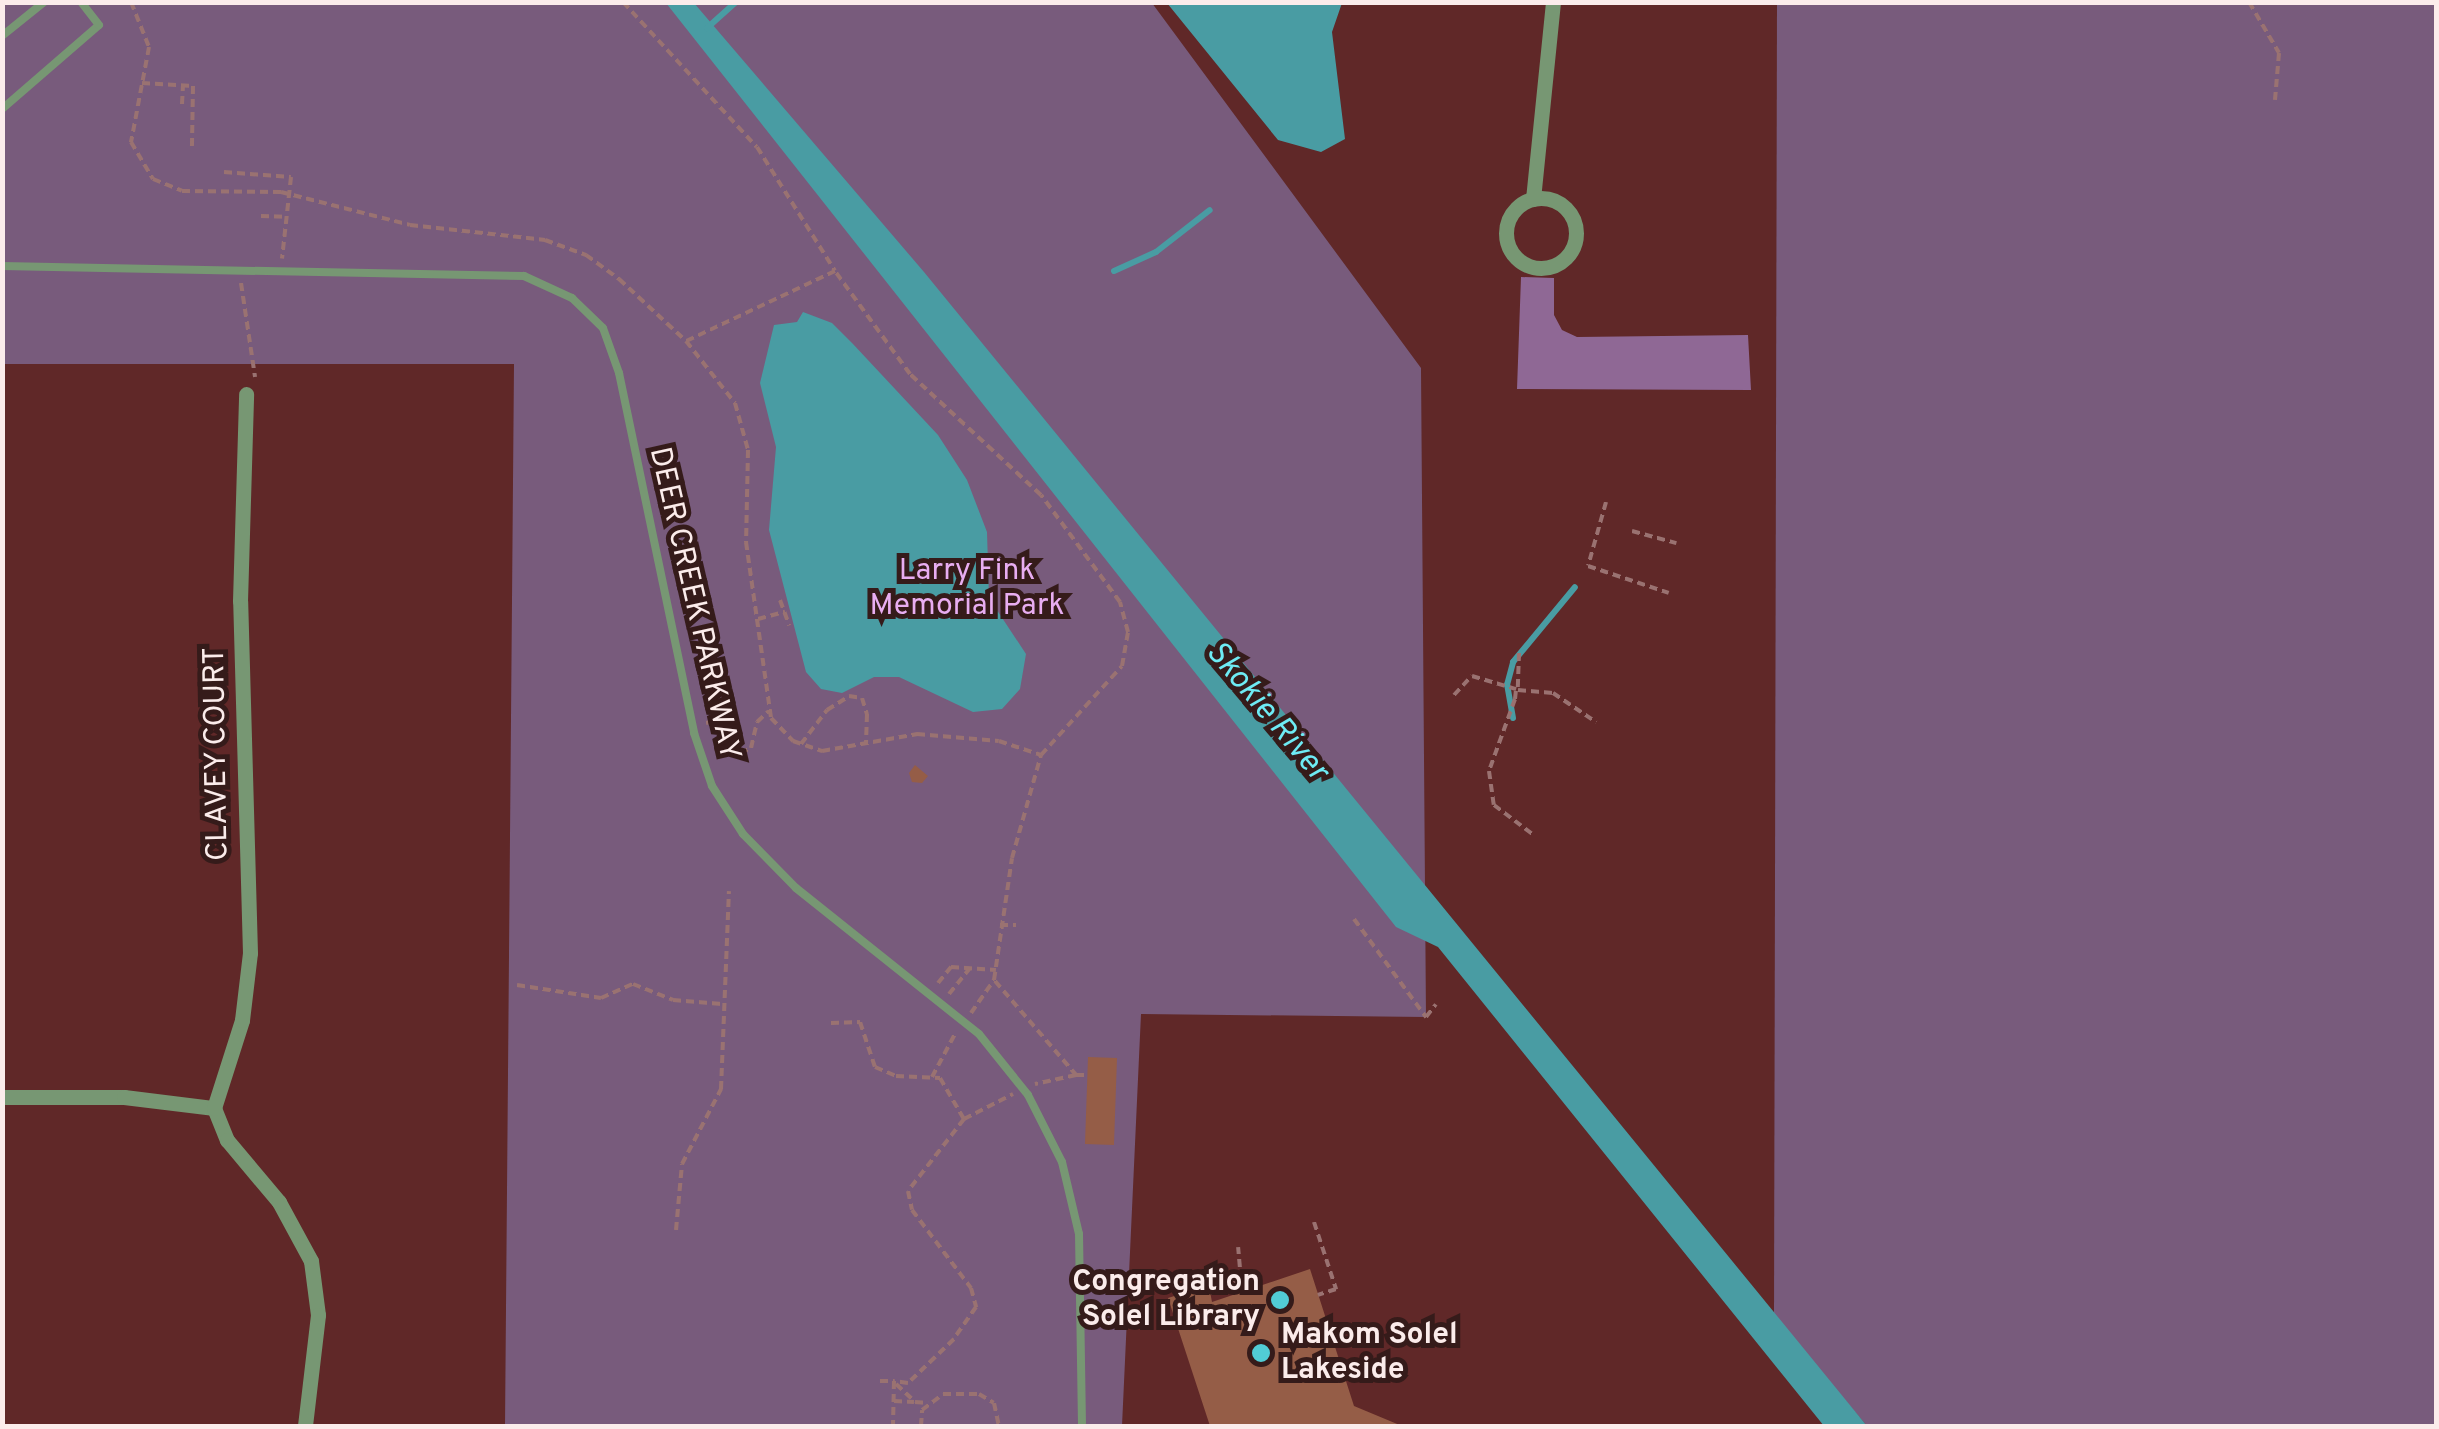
<!DOCTYPE html>
<html>
<head>
<meta charset="utf-8">
<style>
	body { margin:0 }
	#map { position:relative; width:2439px; height:1429px; overflow:hidden; background:#602828; font-family:Overpass,sans-serif }
	div>[style] { position:absolute }
	[style*='--x'] { left:calc(var(--x)*1px); top:calc(var(--y)*1px); width:calc(var(--w)*1px); rotate:calc(var(--a)*1deg) }
	.green>* { inset:0; background:#785b7c }
	.forest>* { inset:0; background:#8f6895 }
	.water>* { inset:0; background:#499ca3 }
	.stream>* { height:6px; margin:-3px; padding:0 3px; transform-origin:3px; border-radius:3px; background:#499ca3 }
	.building>* { inset:0; background:#955d47; transform-origin:0 0 }
	.path>* { height:4px; margin-top:-2px; transform-origin:0; background:repeating-linear-gradient(90deg,#9a7271 0 8px,transparent 0 13px) }
	.lane>* { height:8px; margin:-4px; padding:0 4px; transform-origin:4px; border-radius:4px; background:#779773 }
	.street>* { height:15px; margin:-7.5px; padding:0 7.5px; transform-origin:7.5px; border-radius:7.5px; background:#779773 }
	.street>.ring { margin:-7.5px; padding:0; box-sizing:content-box; background:none; border:15px solid #779773; border-radius:50% }
	.path-bridge>* { height:4px; margin-top:-2px; transform-origin:0; background:repeating-linear-gradient(90deg,#9a7271 0 8px,transparent 0 13px) }
	.dots>* { width:28px; height:28px; translate:-50% -50%; box-sizing:border-box; border:5px solid #351b1a; border-radius:50% }
	span { translate:-50% -50%; white-space:nowrap; text-align:center; line-height:1.15; -webkit-text-stroke:10px #351b1a; paint-order:stroke }
	.park-label { font-size:30px; color:#e8adf1 }
	.street-label { font-size:30px; color:#fbeceb }
	.poi-label { font-size:30px; color:#fbeceb; font-weight:700 }
	.right { translate:-100% -50%; text-align:right }
	.left { translate:0 -50%; text-align:left }
	.water-label { font-size:32px; color:#6eebf4; font-style:italic }
	.frame { position:absolute; inset:0; border:5px solid #fbeceb; pointer-events:none }
</style>
</head>
<body>
<div id="map">
	<div class="green">
		<div style="clip-path:polygon(2px 3px,1152px 3px,1421px 368px,1426px 1017px,1141px 1014px,1122px 1426px,505px 1426px,514px 364px,3px 364px)"></div>
		<div style="clip-path:polygon(1777px 3px,2436px 3px,2436px 1426px,1867px 1426px,1774px 1317px)"></div>
	</div>
	<div class="forest">
		<div style="clip-path:polygon(1521px 277px,1554px 278px,1554px 315px,1562px 330px,1577px 337px,1748px 335px,1751px 390px,1517px 389px)"></div>
	</div>
	<div class="water">
		<div style="clip-path:polygon(666px 3px,694px 3px,924px 272px,1867px 1426px,1824px 1426px,1438px 947px,1396px 927px)"></div>
		<div style="clip-path:polygon(1167px 3px,1342px 3px,1332px 32px,1345px 139px,1321px 152px,1278px 140px)"></div>
		<div style="clip-path:polygon(803px 312px,832px 323px,853px 344px,938px 435px,967px 480px,987px 532px,989px 598px,1026px 654px,1020px 689px,1002px 709px,973px 712px,899px 677px,874px 677px,842px 693px,821px 689px,806px 672px,769px 530px,776px 447px,760px 383px,774px 325px,797px 322px)"></div>
	</div>
	<div class="stream">
		<div style="--x:707;--y:28;--w:39;--a:-42"></div>
		<div style="--x:1114;--y:271;--w:46;--a:-24.3"></div>
		<div style="--x:1156;--y:252;--w:68;--a:-37.9"></div>
		<div style="--x:1513;--y:718;--w:34;--a:-100"></div>
		<div style="--x:1507;--y:685;--w:24;--a:-75"></div>
		<div style="--x:1513;--y:662;--w:97;--a:-50.4"></div>
	</div>
	<div class="building">
		<div style="clip-path:polygon(915px 765px,928px 776px,922px 783px,912px 782px,909px 773px)"></div>
		<div style="left:1117px;top:1058px;width:87px;height:29px;rotate:92deg"></div>
		<div style="clip-path:polygon(1310px 1269px,1354px 1406px,1402px 1426px,1210px 1426px,1168px 1298px,1190px 1291px,1189px 1279px,1207px 1276px,1212px 1302px)"></div>
	</div>
	<div class="path">
		<div style="--x:131;--y:2;--w:48;--a:68.2"></div>
		<div style="--x:149;--y:47;--w:97;--a:100.7"></div>
		<div style="--x:131;--y:142;--w:43;--a:59.3"></div>
		<div style="--x:153;--y:179;--w:31;--a:22"></div>
		<div style="--x:182;--y:191;--w:99;--a:0.6"></div>
		<div style="--x:281;--y:192;--w:133;--a:14.3"></div>
		<div style="--x:410;--y:225;--w:136;--a:6.3"></div>
		<div style="--x:545;--y:240;--w:44;--a:20.1"></div>
		<div style="--x:586;--y:255;--w:41;--a:36"></div>
		<div style="--x:619;--y:279;--w:91;--a:42.8"></div>
		<div style="--x:623;--y:2;--w:197;--a:47.3"></div>
		<div style="--x:757;--y:147;--w:146;--a:57.8"></div>
		<div style="--x:2249;--y:2;--w:59;--a:59.5"></div>
		<div style="--x:2279;--y:53;--w:47;--a:94.9"></div>
		<div style="--x:2;--y:5;--w:5;--a:-37"></div>
		<div style="--x:142;--y:83;--w:51;--a:3.4"></div>
		<div style="--x:193;--y:86;--w:60;--a:91"></div>
		<div style="--x:182;--y:104;--w:18;--a:-87"></div>
		<div style="--x:224;--y:172;--w:67;--a:4.3"></div>
		<div style="--x:291;--y:177;--w:82;--a:96.3"></div>
		<div style="--x:261;--y:216;--w:25;--a:2"></div>
		<div style="--x:241;--y:283;--w:95;--a:81.5"></div>
		<div style="--x:1606;--y:502;--w:66;--a:105.7"></div>
		<div style="--x:1588;--y:566;--w:85;--a:18.4"></div>
		<div style="--x:1632;--y:531;--w:46;--a:15.3"></div>
		<div style="--x:780;--y:600;--w:27;--a:70"></div>
		<div style="--x:758;--y:619;--w:28;--a:-15"></div>
		<div style="--x:1519;--y:653;--w:37;--a:92"></div>
		<div style="--x:1518;--y:690;--w:35;--a:5"></div>
		<div style="--x:1553;--y:693;--w:52;--a:34"></div>
		<div style="--x:1454;--y:695;--w:26;--a:-47"></div>
		<div style="--x:1472;--y:676;--w:46;--a:16.5"></div>
		<div style="--x:1515;--y:699;--w:77;--a:109.9"></div>
		<div style="--x:1489;--y:771;--w:34;--a:82"></div>
		<div style="--x:1494;--y:805;--w:51;--a:37.1"></div>
		<div style="--x:706;--y:723;--w:12;--a:-14"></div>
		<div style="--x:718;--y:720;--w:23;--a:70"></div>
		<div style="--x:726;--y:742;--w:18;--a:38"></div>
		<div style="--x:740;--y:753;--w:12;--a:-24"></div>
		<div style="--x:751;--y:748;--w:27;--a:-77"></div>
		<div style="--x:757;--y:722;--w:16;--a:-43"></div>
		<div style="--x:801;--y:744;--w:43;--a:-52.6"></div>
		<div style="--x:827;--y:710;--w:26;--a:-32"></div>
		<div style="--x:849;--y:696;--w:13;--a:9"></div>
		<div style="--x:862;--y:698;--w:17;--a:73"></div>
		<div style="--x:867;--y:714;--w:31;--a:92"></div>
		<div style="--x:1354;--y:919;--w:122;--a:53.7"></div>
		<div style="--x:1426;--y:1017;--w:16;--a:-52"></div>
		<div style="--x:1000;--y:925;--w:16;--a:0"></div>
		<div style="--x:995;--y:981;--w:124;--a:49.2"></div>
		<div style="--x:1076;--y:1075;--w:42;--a:167.6"></div>
		<div style="--x:938;--y:983;--w:21;--a:-51"></div>
		<div style="--x:951;--y:967;--w:45;--a:3.8"></div>
		<div style="--x:517;--y:985;--w:85;--a:8.8"></div>
		<div style="--x:601;--y:998;--w:35;--a:-24"></div>
		<div style="--x:633;--y:984;--w:43;--a:21.8"></div>
		<div style="--x:673;--y:1000;--w:49;--a:4.7"></div>
		<div style="--x:949;--y:994;--w:35;--a:-51"></div>
		<div style="--x:971;--y:1013;--w:40;--a:-55.1"></div>
		<div style="--x:994;--y:980;--w:123;--a:-81.6"></div>
		<div style="--x:1012;--y:858;--w:107;--a:-74.3"></div>
		<div style="--x:1041;--y:755;--w:120;--a:-47.7"></div>
		<div style="--x:1122;--y:666;--w:35;--a:-80"></div>
		<div style="--x:1128;--y:632;--w:31;--a:-105"></div>
		<div style="--x:1120;--y:602;--w:133;--a:-126.4"></div>
		<div style="--x:1041;--y:495;--w:178;--a:-137.3"></div>
		<div style="--x:910;--y:374;--w:127;--a:-126.1"></div>
		<div style="--x:835;--y:271;--w:165;--a:154.8"></div>
		<div style="--x:686;--y:341;--w:79;--a:51.7"></div>
		<div style="--x:735;--y:403;--w:49;--a:74.5"></div>
		<div style="--x:748;--y:450;--w:92;--a:91.2"></div>
		<div style="--x:746;--y:542;--w:178;--a:81.9"></div>
		<div style="--x:771;--y:718;--w:32;--a:46"></div>
		<div style="--x:793;--y:741;--w:31;--a:19"></div>
		<div style="--x:822;--y:751;--w:97;--a:-10.1"></div>
		<div style="--x:917;--y:734;--w:82;--a:4.9"></div>
		<div style="--x:999;--y:741;--w:44;--a:18.4"></div>
		<div style="--x:831;--y:1023;--w:29;--a:-2"></div>
		<div style="--x:860;--y:1022;--w:47;--a:71.6"></div>
		<div style="--x:875;--y:1067;--w:23;--a:23"></div>
		<div style="--x:896;--y:1076;--w:44;--a:2.6"></div>
		<div style="--x:940;--y:1078;--w:48;--a:59.7"></div>
		<div style="--x:964;--y:1119;--w:91;--a:127.9"></div>
		<div style="--x:908;--y:1191;--w:19;--a:78"></div>
		<div style="--x:912;--y:1210;--w:98;--a:52.9"></div>
		<div style="--x:971;--y:1288;--w:20;--a:75"></div>
		<div style="--x:976;--y:1307;--w:39;--a:125"></div>
		<div style="--x:954;--y:1339;--w:64;--a:136.3"></div>
		<div style="--x:908;--y:1383;--w:14;--a:-172"></div>
		<div style="--x:1076;--y:1075;--w:11;--a:0"></div>
		<div style="--x:932;--y:1077;--w:51;--a:-61.9"></div>
		<div style="--x:964;--y:1119;--w:55;--a:-27"></div>
		<div style="--x:1314;--y:1222;--w:71;--a:71.8"></div>
		<div style="--x:1336;--y:1289;--w:19;--a:162"></div>
		<div style="--x:676;--y:1230;--w:66;--a:-84.8"></div>
		<div style="--x:682;--y:1164;--w:85;--a:-62.5"></div>
		<div style="--x:721;--y:1089;--w:198;--a:-87.7"></div>
		<div style="--x:1210;--y:1293;--w:34;--a:-23"></div>
		<div style="--x:1241;--y:1280;--w:33;--a:-95"></div>
		<div style="--x:880;--y:1381;--w:14;--a:0"></div>
		<div style="--x:894;--y:1381;--w:45;--a:91.3"></div>
		<div style="--x:896;--y:1384;--w:26;--a:43"></div>
		<div style="--x:915;--y:1402;--w:13;--a:4"></div>
		<div style="--x:894;--y:1401;--w:20;--a:3"></div>
		<div style="--x:921;--y:1426;--w:16;--a:-86"></div>
		<div style="--x:922;--y:1410;--w:26;--a:-37"></div>
		<div style="--x:943;--y:1394;--w:36;--a:0"></div>
		<div style="--x:979;--y:1394;--w:17;--a:31"></div>
		<div style="--x:994;--y:1403;--w:24;--a:78"></div>
	</div>
	<div class="lane">
		<div style="--x:2;--y:36;--w:54;--a:-39"></div>
		<div style="--x:2;--y:109;--w:128;--a:-40.9"></div>
		<div style="--x:99;--y:25;--w:29;--a:-128"></div>
		<div style="--x:2;--y:266;--w:522;--a:1.1"></div>
		<div style="--x:524;--y:276;--w:53;--a:24.6"></div>
		<div style="--x:572;--y:298;--w:43;--a:44.1"></div>
		<div style="--x:603;--y:328;--w:48;--a:70.4"></div>
		<div style="--x:619;--y:373;--w:368;--a:78.2"></div>
		<div style="--x:694;--y:733;--w:56;--a:71.2"></div>
		<div style="--x:712;--y:786;--w:57;--a:57.1"></div>
		<div style="--x:743;--y:834;--w:76;--a:45.5"></div>
		<div style="--x:796;--y:888;--w:234;--a:38.6"></div>
		<div style="--x:979;--y:1034;--w:78;--a:51.2"></div>
		<div style="--x:1028;--y:1095;--w:75;--a:63.1"></div>
		<div style="--x:1062;--y:1162;--w:74;--a:76.7"></div>
		<div style="--x:1079;--y:1234;--w:192;--a:89.1"></div>
	</div>
	<div class="street">
		<div class="ring" style="left:1506px;top:198px;width:55px;height:55px"></div>
		<div style="--x:1533;--y:199;--w:198;--a:-84.2"></div>
		<div style="--x:2;--y:1097;--w:122;--a:0"></div>
		<div style="--x:124;--y:1097;--w:91;--a:7"></div>
		<div style="--x:214;--y:1108;--w:35;--a:68"></div>
		<div style="--x:227;--y:1140;--w:81;--a:50"></div>
		<div style="--x:279;--y:1202;--w:67;--a:61.5"></div>
		<div style="--x:311;--y:1261;--w:54;--a:82.6"></div>
		<div style="--x:318;--y:1315;--w:112;--a:96.7"></div>
		<div style="--x:214;--y:1108;--w:92;--a:-72.3"></div>
		<div style="--x:242;--y:1020;--w:67;--a:-83.2"></div>
		<div style="--x:250;--y:953;--w:352;--a:-91.6"></div>
		<div style="--x:240;--y:601;--w:207;--a:-88.3"></div>
	</div>
	<div class="path-bridge">
		<div style="--x:1515;--y:699;--w:10;--a:-84"></div>
	</div>
	<div class="dots">
		<div style="left:1280px;top:1300px;background:#51ccd5"></div>
		<div style="left:1261px;top:1353px;background:#51ccd5"></div>
	</div>
	<div class="park-label">
		<span style="left:967px;top:589px">Larry Fink<br>Memorial Park</span>
	</div>
	<div class="street-label">
		<span style="left:693px;top:604px;rotate:77deg">DEER CREEK PARKWAY</span>
		<span style="left:218px;top:754px;rotate:-91deg">CLAVEY COURT</span>
	</div>
	<div class="poi-label">
		<span class="right" style="left:1260px;top:1300px">Congregation<br>Solel Library</span>
		<span class="left" style="left:1281px;top:1353px">Makom Solel<br>Lakeside</span>
	</div>
	<div class="water-label">
		<span style="left:1266px;top:712px;rotate:50deg">Skokie River</span>
	</div>
	<div class="frame"></div>
</div>
</body>
</html>
